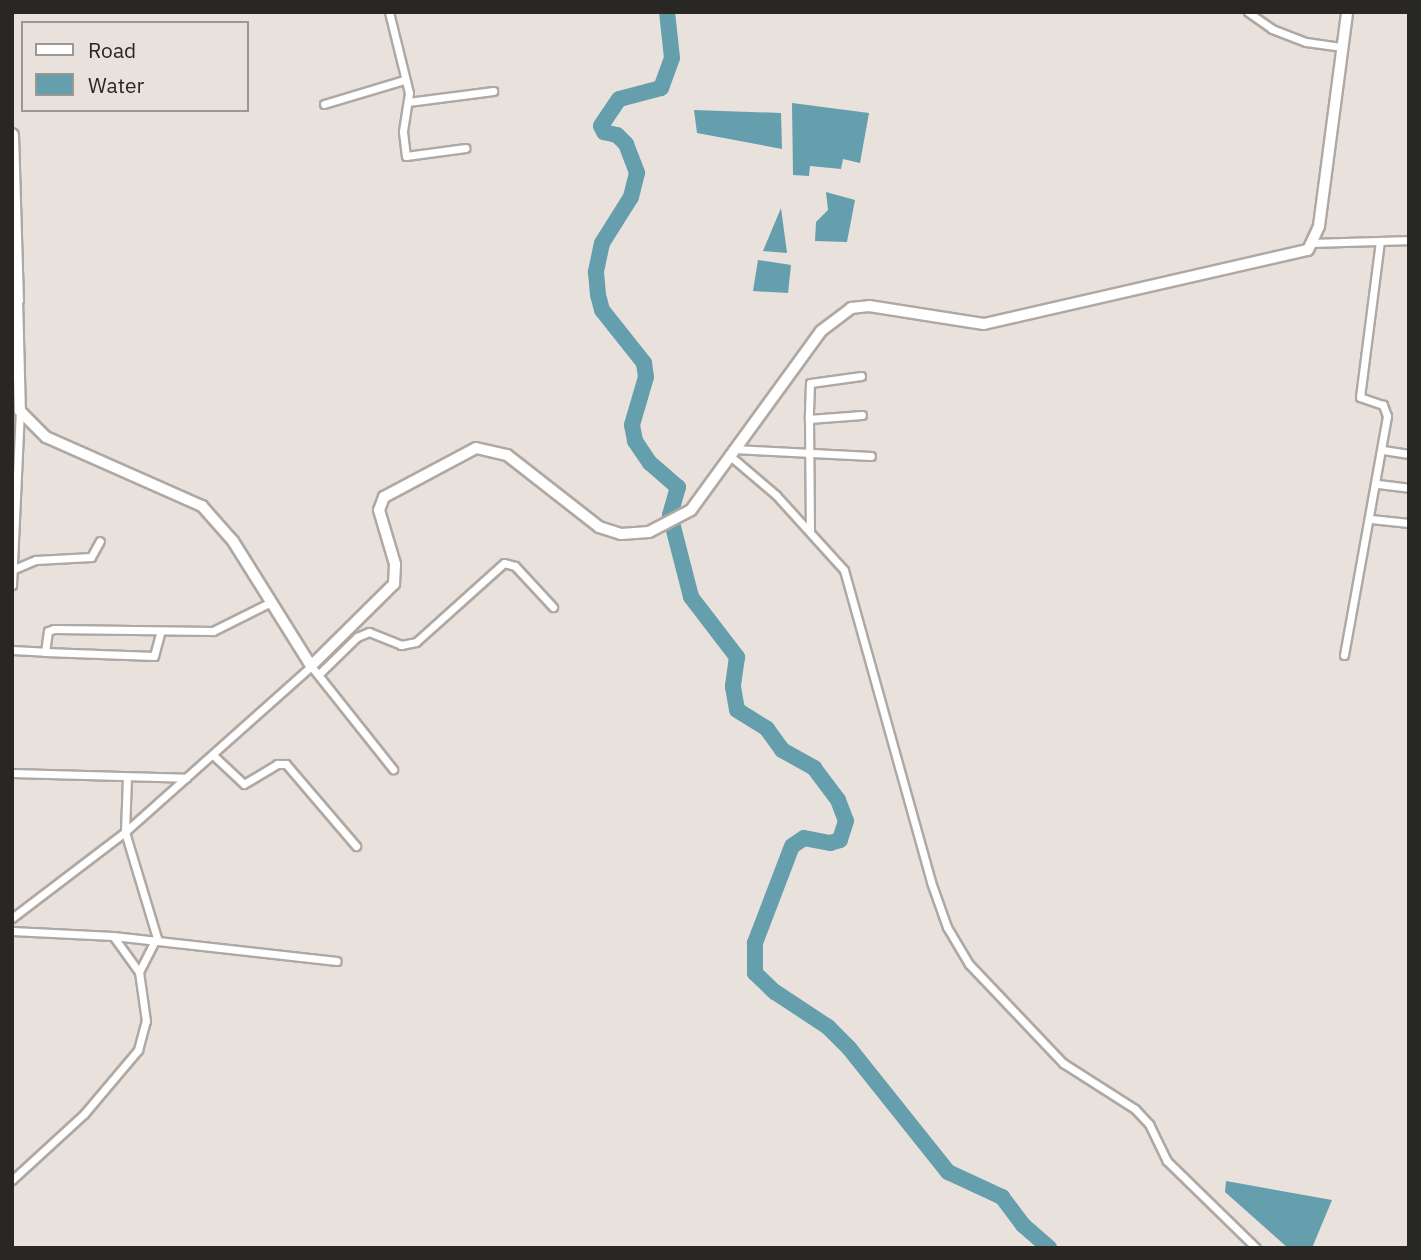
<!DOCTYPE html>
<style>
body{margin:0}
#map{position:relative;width:1421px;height:1260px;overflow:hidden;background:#e9e1db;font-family:"IBM Plex Sans",sans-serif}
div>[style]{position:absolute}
.water>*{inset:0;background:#659eac}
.river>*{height:16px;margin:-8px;padding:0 8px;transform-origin:8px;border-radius:8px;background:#659eac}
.roads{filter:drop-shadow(2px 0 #b0a8a2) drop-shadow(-2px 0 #b0a8a2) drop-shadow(0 2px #b0a8a2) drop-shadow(0 -2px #b0a8a2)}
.street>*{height:7px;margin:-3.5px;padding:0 3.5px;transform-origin:3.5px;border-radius:3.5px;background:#fff}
.secondary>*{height:10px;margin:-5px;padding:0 5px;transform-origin:5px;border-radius:5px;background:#fff}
.primary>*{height:12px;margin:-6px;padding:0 6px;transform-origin:6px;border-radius:6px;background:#fff}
span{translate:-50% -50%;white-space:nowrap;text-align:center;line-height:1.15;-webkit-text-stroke:7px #e9e1db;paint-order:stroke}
.frame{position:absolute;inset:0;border:14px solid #292724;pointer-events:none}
.legend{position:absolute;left:21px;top:21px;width:228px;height:91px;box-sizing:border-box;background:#e9e1db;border:2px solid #9c9792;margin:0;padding:9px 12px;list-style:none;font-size:21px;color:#292724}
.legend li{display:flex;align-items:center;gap:14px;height:35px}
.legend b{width:35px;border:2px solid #9c9792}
</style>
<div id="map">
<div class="water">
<i style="clip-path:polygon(792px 103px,869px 113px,860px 163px,843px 159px,841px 169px,810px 166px,809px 176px,793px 175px)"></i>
<i style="clip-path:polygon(694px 110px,781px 113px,782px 149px,697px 133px)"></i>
<i style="clip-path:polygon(826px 192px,855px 200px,847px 242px,815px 241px,816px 222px,828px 210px)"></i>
<i style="clip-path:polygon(781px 208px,787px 253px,763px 251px)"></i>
<i style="clip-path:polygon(758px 260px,791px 265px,788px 293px,753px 291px)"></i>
<i style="clip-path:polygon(1226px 1181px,1332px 1200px,1312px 1248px,1288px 1248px,1225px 1192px)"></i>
</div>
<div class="river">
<i style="left:667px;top:12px;width:46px;rotate:83.8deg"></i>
<i style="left:672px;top:58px;width:32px;rotate:110deg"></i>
<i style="left:661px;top:88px;width:43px;rotate:165.3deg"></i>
<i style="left:619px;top:99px;width:32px;rotate:124deg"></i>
<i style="left:601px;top:126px;width:7px;rotate:63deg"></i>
<i style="left:604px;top:132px;width:13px;rotate:13deg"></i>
<i style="left:617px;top:135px;width:13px;rotate:45deg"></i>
<i style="left:626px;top:144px;width:31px;rotate:69deg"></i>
<i style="left:637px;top:173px;width:25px;rotate:104deg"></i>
<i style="left:631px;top:197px;width:54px;rotate:122.2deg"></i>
<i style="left:602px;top:243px;width:30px;rotate:102deg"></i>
<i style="left:596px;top:272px;width:23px;rotate:85deg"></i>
<i style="left:598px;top:295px;width:16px;rotate:75deg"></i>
<i style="left:602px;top:310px;width:68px;rotate:51.6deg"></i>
<i style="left:644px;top:363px;width:14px;rotate:82deg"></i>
<i style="left:646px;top:377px;width:50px;rotate:106.3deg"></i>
<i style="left:632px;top:425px;width:16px;rotate:79deg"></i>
<i style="left:635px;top:441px;width:27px;rotate:56deg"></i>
<i style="left:650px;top:463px;width:37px;rotate:41deg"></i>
<i style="left:678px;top:487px;width:29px;rotate:106deg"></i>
<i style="left:670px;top:515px;width:85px;rotate:75.6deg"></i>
<i style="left:691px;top:597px;width:76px;rotate:52.5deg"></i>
<i style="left:737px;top:657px;width:30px;rotate:98deg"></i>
<i style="left:733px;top:687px;width:23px;rotate:80deg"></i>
<i style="left:737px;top:710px;width:36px;rotate:32deg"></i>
<i style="left:767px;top:729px;width:26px;rotate:54deg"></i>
<i style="left:782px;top:750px;width:37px;rotate:29deg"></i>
<i style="left:814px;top:768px;width:40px;rotate:53deg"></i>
<i style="left:838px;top:800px;width:22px;rotate:69deg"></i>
<i style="left:846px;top:821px;width:20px;rotate:108deg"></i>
<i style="left:840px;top:840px;width:10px;rotate:163deg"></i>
<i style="left:830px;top:843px;width:26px;rotate:-169deg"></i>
<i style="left:804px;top:838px;width:14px;rotate:146deg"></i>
<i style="left:792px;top:846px;width:104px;rotate:110.9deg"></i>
<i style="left:755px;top:943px;width:30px;rotate:90deg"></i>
<i style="left:755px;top:973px;width:28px;rotate:44deg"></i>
<i style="left:775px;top:992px;width:64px;rotate:33.4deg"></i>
<i style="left:828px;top:1027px;width:30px;rotate:45deg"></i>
<i style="left:849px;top:1048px;width:159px;rotate:51.4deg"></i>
<i style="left:948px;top:1172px;width:60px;rotate:24.8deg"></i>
<i style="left:1002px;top:1197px;width:35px;rotate:53deg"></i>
<i style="left:1023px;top:1225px;width:35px;rotate:41deg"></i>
</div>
<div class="roads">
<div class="street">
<i style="left:389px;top:12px;width:83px;rotate:76.1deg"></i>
<i style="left:409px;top:93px;width:39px;rotate:99deg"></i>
<i style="left:403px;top:132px;width:24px;rotate:83deg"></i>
<i style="left:406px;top:156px;width:60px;rotate:-7.7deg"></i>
<i style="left:1248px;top:12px;width:29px;rotate:35deg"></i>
<i style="left:1272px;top:29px;width:36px;rotate:21deg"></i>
<i style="left:1306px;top:42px;width:35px;rotate:8deg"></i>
<i style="left:408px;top:102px;width:86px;rotate:-7.4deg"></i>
<i style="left:324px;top:104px;width:84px;rotate:-16.7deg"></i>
<i style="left:1314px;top:243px;width:95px;rotate:-1.8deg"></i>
<i style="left:861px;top:376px;width:51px;rotate:172.2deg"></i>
<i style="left:810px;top:383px;width:36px;rotate:92deg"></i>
<i style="left:809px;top:419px;width:53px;rotate:-4.3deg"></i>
<i style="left:809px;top:419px;width:111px;rotate:89.5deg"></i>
<i style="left:733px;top:449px;width:138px;rotate:2.9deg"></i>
<i style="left:1383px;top:450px;width:26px;rotate:9deg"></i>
<i style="left:729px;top:455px;width:62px;rotate:40.4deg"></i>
<i style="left:776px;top:495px;width:101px;rotate:47.8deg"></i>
<i style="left:844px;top:570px;width:324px;rotate:74.4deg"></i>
<i style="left:931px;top:882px;width:48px;rotate:70.4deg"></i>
<i style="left:947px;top:927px;width:43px;rotate:59.3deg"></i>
<i style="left:969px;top:964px;width:137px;rotate:46.5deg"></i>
<i style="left:1063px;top:1063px;width:85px;rotate:32.6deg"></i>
<i style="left:1135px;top:1109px;width:21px;rotate:47deg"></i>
<i style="left:1149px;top:1124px;width:41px;rotate:64.1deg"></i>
<i style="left:1167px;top:1161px;width:124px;rotate:44.3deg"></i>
<i style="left:1378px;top:484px;width:31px;rotate:7deg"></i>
<i style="left:1371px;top:519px;width:38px;rotate:6deg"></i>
<i style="left:12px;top:570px;width:26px;rotate:-23deg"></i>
<i style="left:36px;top:560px;width:55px;rotate:-3.1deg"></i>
<i style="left:91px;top:557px;width:18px;rotate:-61deg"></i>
<i style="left:12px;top:585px;width:174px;rotate:-87.4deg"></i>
<i style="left:12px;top:650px;width:33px;rotate:3deg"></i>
<i style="left:45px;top:652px;width:21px;rotate:-82deg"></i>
<i style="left:48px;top:631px;width:6px;rotate:-18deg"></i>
<i style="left:54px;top:629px;width:159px;rotate:0.7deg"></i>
<i style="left:213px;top:631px;width:63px;rotate:-26.6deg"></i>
<i style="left:45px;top:652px;width:109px;rotate:2.1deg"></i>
<i style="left:154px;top:656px;width:24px;rotate:-75deg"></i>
<i style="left:1344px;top:655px;width:243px;rotate:-79.8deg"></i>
<i style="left:1387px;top:416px;width:12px;rotate:-110deg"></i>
<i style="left:1383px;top:405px;width:24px;rotate:-161deg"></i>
<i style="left:1360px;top:397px;width:157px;rotate:-82.7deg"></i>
<i style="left:319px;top:674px;width:53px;rotate:-44.2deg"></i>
<i style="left:357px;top:637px;width:13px;rotate:-23deg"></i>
<i style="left:369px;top:632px;width:35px;rotate:22deg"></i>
<i style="left:401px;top:645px;width:15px;rotate:-11deg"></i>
<i style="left:416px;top:642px;width:118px;rotate:-41.9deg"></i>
<i style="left:504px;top:563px;width:11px;rotate:15deg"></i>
<i style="left:515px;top:566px;width:56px;rotate:47.2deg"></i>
<i style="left:213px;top:755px;width:42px;rotate:43.1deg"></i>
<i style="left:244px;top:784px;width:39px;rotate:-31deg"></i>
<i style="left:277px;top:764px;width:9px"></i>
<i style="left:286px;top:764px;width:108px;rotate:49.5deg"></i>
<i style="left:12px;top:773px;width:174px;rotate:1.6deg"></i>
<i style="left:127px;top:777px;width:55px;rotate:92.1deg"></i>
<i style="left:125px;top:832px;width:114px;rotate:73.2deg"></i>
<i style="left:12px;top:918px;width:142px;rotate:-37.3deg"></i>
<i style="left:125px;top:832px;width:249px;rotate:-41.7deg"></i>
<i style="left:311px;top:666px;width:132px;rotate:51.5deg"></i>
<i style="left:12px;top:931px;width:101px;rotate:2.8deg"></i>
<i style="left:113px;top:936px;width:225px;rotate:6.4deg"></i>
<i style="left:139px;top:972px;width:34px;rotate:-63deg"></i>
<i style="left:12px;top:1180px;width:98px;rotate:-42.5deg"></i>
<i style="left:84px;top:1114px;width:84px;rotate:-49.8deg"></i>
<i style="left:138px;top:1050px;width:30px;rotate:-75deg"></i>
<i style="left:146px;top:1021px;width:49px;rotate:-98.1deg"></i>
<i style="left:139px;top:972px;width:44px;rotate:-125.8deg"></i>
</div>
<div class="secondary">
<i style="left:17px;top:300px;width:111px;rotate:88.5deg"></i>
<i style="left:20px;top:411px;width:37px;rotate:45deg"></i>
<i style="left:46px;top:437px;width:171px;rotate:23.9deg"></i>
<i style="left:202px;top:506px;width:47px;rotate:48.5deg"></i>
<i style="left:233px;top:541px;width:147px;rotate:58deg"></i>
<i style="left:311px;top:666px;width:117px;rotate:-44.7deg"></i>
<i style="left:394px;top:584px;width:20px;rotate:-87deg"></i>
<i style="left:395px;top:564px;width:56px;rotate:-106.5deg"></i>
<i style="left:379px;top:510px;width:14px;rotate:-69deg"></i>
<i style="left:384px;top:497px;width:104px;rotate:-28deg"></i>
<i style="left:476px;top:448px;width:32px;rotate:13deg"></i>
<i style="left:507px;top:455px;width:117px;rotate:38deg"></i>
<i style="left:599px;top:527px;width:23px;rotate:18deg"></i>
<i style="left:621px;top:534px;width:28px;rotate:-4deg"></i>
<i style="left:649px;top:532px;width:47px;rotate:-27.6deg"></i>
<i style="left:691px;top:510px;width:221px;rotate:-54deg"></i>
<i style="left:821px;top:331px;width:38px;rotate:-37deg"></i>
<i style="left:851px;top:308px;width:18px;rotate:-6deg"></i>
<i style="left:869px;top:306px;width:116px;rotate:8.9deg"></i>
<i style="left:984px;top:324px;width:332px;rotate:-12.9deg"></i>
<i style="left:1308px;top:250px;width:26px;rotate:-65deg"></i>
<i style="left:1319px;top:226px;width:216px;rotate:-82.5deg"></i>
</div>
<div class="primary">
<i style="left:12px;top:135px;width:165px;rotate:88.3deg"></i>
<i style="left:17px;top:300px;width:5px;rotate:-169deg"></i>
</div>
</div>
<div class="frame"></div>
<ul class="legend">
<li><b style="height:9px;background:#fff"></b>Road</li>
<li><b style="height:19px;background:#659eac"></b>Water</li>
</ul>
</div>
